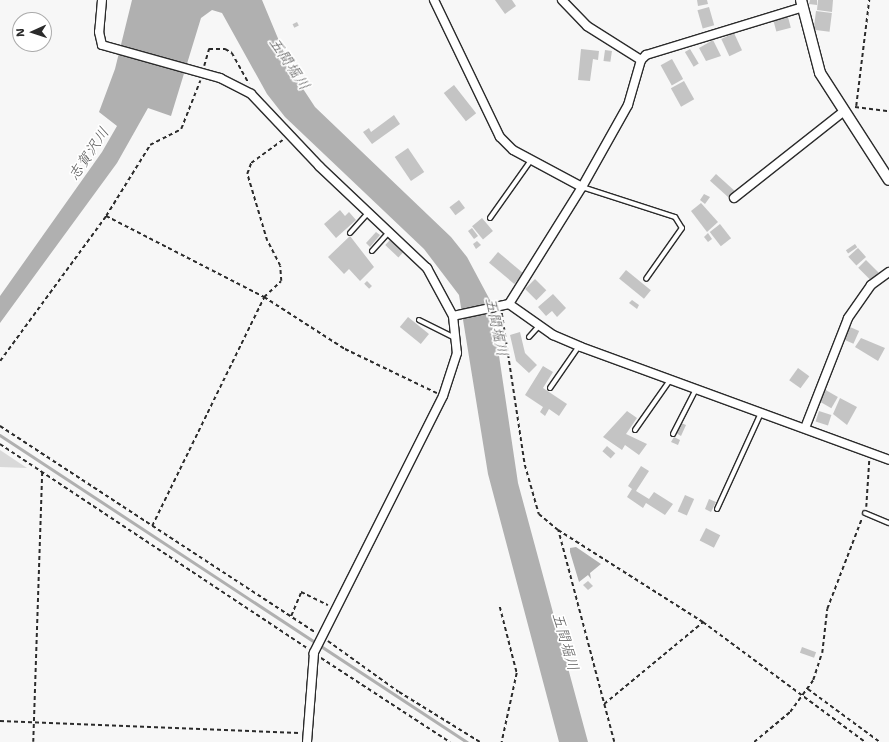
<!DOCTYPE html>
<meta charset="utf-8">
<style>
body{margin:0}
#map{position:relative;width:889px;height:742px;overflow:hidden;background:#f7f7f7;font-family:"Shantell Sans","Klee One",sans-serif}
div>[style]{position:absolute}
.green>*{inset:0;background:#d9d9d9}
.water>*{inset:0;background:#b0b0b0}
.stream>*{height:2.5px;margin:-1.25px;padding:0 1.25px;transform-origin:1.25px;border-radius:1.25px;background:#b0b0b0}
.building>*{inset:0;background:#c4c4c4;transform-origin:0 0}
.path>*{height:1.5px;margin-top:-0.75px;transform-origin:0;background:repeating-linear-gradient(90deg,#2b2b2b 0 4px,transparent 0 7px)}
.roads{filter:drop-shadow(1px 0 #2b2b2b) drop-shadow(-1px 0 #2b2b2b) drop-shadow(0 1px #2b2b2b) drop-shadow(0 -1px #2b2b2b)}
.service>*{height:4px;margin:-2px;padding:0 2px;transform-origin:2px;border-radius:2px;background:#fff}
.minor>*{height:8px;margin:-4px;padding:0 4px;transform-origin:4px;border-radius:4px;background:#fff}
.tertiary>*{height:10px;margin:-5px;padding:0 5px;transform-origin:5px;border-radius:5px;background:#fff}
span{translate:-50% -50%;white-space:nowrap;text-align:center;line-height:1.15;-webkit-text-stroke:3.5px #fff;paint-order:stroke}
.water-label{font-size:15px;color:#5a5a5a;font-style:italic}
.north{position:absolute;left:12px;top:12px;width:40px;height:40px;box-sizing:border-box;background:#fff;border:1px solid #aaa;border-radius:50%;rotate:267deg;font-size:11px;font-weight:700;line-height:16px;text-align:center;color:#2b2b2b}
.north::after{content:'';display:block;margin:auto;width:14px;height:18px;background:#2b2b2b;clip-path:polygon(50% 0,100% 100%,50% 72%,0 100%)}
</style>
<div id="map">
<div class="green">
<i style="clip-path:polygon(0 450px,27px 468px,0 467px)"></i>
</div>
<div class="water">
<i style="clip-path:polygon(132px 0,262px 0,292px 72px,315px 107px,451px 237px,467px 257px,491px 302px,518px 483px,588px 742px,559px 742px,488px 474px,459px 295px,424px 249px,285px 117px,267px 94px,222px 13px,212px 10px,201px 18px,171px 116px,148px 108px,117px 163px,0 323px,0 296px,102px 152px,117px 126px,99px 112px,115px 69px)"></i>
<i style="clip-path:polygon(576px 547px,601px 564px,590px 573px,591px 579px,588px 575px,579px 582px,570px 552px,570px 548px)"></i>
</div>
<div class="stream">
<i style="left:0;top:435px;width:559px;rotate:33.32deg"></i>
</div>
<div class="building">
<i style="clip-path:polygon(495px 0,512px 0,516px 6px,505px 14px)"></i>
<i style="clip-path:polygon(697px 0,707px 0,708px 4px,698px 6px)"></i>
<i style="clip-path:polygon(810px 0,817px 0,817px 5px,809px 4px)"></i>
<i style="clip-path:polygon(818px 0,833px 0,832px 12px,817px 10px)"></i>
<i style="left:709px;top:7px;width:19px;height:12px;rotate:74deg"></i>
<i style="left:816px;top:11px;width:16px;height:19px;rotate:7deg"></i>
<i style="left:788px;top:17px;width:11px;height:15px;rotate:75deg"></i>
<i style="left:297px;top:22px;width:4px;height:5px;rotate:63deg"></i>
<i style="left:734px;top:33px;width:19px;height:14px;rotate:65deg"></i>
<i style="clip-path:polygon(713px 40px,721px 56px,706px 61px,699px 48px)"></i>
<i style="clip-path:polygon(581px 49px,599px 51px,598px 60px,593px 59px,590px 81px,578px 80px)"></i>
<i style="left:690px;top:49px;width:17px;height:6px;rotate:59deg"></i>
<i style="left:605px;top:50px;width:7px;height:11px;rotate:8deg"></i>
<i style="left:672px;top:59px;width:23px;height:13px;rotate:61deg"></i>
<i style="left:684px;top:81px;width:21px;height:15px;rotate:61deg"></i>
<i style="left:454px;top:85px;width:36px;height:13px;rotate:52deg"></i>
<i style="clip-path:polygon(394px 115px,400px 124px,372px 144px,363px 132px,369px 128px,371px 132px)"></i>
<i style="left:408px;top:148px;width:29px;height:16px;rotate:56deg"></i>
<i style="left:716px;top:174px;width:25px;height:9px;rotate:42deg"></i>
<i style="clip-path:polygon(704px 194px,710px 197px,705px 204px,700px 200px)"></i>
<i style="left:459px;top:200px;width:10px;height:12px;rotate:53deg"></i>
<i style="clip-path:polygon(701px 203px,718px 222px,707px 232px,691px 211px)"></i>
<i style="clip-path:polygon(340px 210px,345px 216px,349px 212px,356px 220px,336px 238px,324px 224px)"></i>
<i style="left:482px;top:218px;width:17px;height:13px;rotate:50deg"></i>
<i style="left:720px;top:224px;width:18px;height:13px;rotate:52deg"></i>
<i style="left:472px;top:228px;width:10px;height:5px;rotate:53deg"></i>
<i style="clip-path:polygon(376px 232px,380px 235px,370px 247px,366px 243px)"></i>
<i style="clip-path:polygon(708px 233px,712px 239px,708px 242px,704px 237px)"></i>
<i style="clip-path:polygon(350px 236px,374px 267px,360px 281px,349px 269px,344px 274px,328px 257px)"></i>
<i style="left:390px;top:240px;width:18px;height:7px;rotate:43deg"></i>
<i style="clip-path:polygon(477px 241px,481px 245px,476px 249px,473px 244px)"></i>
<i style="left:855px;top:244px;width:4px;height:11px;rotate:56deg"></i>
<i style="left:858px;top:248px;width:12px;height:13px;rotate:48deg"></i>
<i style="left:498px;top:252px;width:33px;height:14px;rotate:40deg"></i>
<i style="left:866px;top:260px;width:18px;height:11px;rotate:45deg"></i>
<i style="left:626px;top:270px;width:32px;height:11px;rotate:39deg"></i>
<i style="left:535px;top:279px;width:16px;height:14px;rotate:45deg"></i>
<i style="left:367px;top:281px;width:7px;height:4px;rotate:45deg"></i>
<i style="clip-path:polygon(553px 294px,566px 308px,557px 317px,552px 311px,546px 316px,538px 307px)"></i>
<i style="clip-path:polygon(632px 300px,639px 305px,637px 309px,629px 303px)"></i>
<i style="left:408px;top:317px;width:27px;height:13px;rotate:39deg"></i>
<i style="left:850px;top:327px;width:10px;height:14px;rotate:24deg"></i>
<i style="clip-path:polygon(520px 332px,525px 353px,537px 365px,529px 373px,516px 361px,510px 335px)"></i>
<i style="clip-path:polygon(861px 338px,885px 348px,878px 361px,855px 347px)"></i>
<i style="clip-path:polygon(543px 366px,553px 372px,543px 388px,567px 404px,559px 416px,549px 409px,545px 416px,540px 412px,543px 407px,525px 395px)"></i>
<i style="left:798px;top:368px;width:14px;height:15px;rotate:36deg"></i>
<i style="left:824px;top:389px;width:16px;height:13px;rotate:30deg"></i>
<i style="clip-path:polygon(840px 398px,857px 407px,847px 425px,833px 414px)"></i>
<i style="clip-path:polygon(627px 411px,637px 418px,626px 434px,647px 444px,639px 455px,625px 445px,622px 450px,603px 437px)"></i>
<i style="left:819px;top:411px;width:13px;height:11px;rotate:18deg"></i>
<i style="clip-path:polygon(681px 423px,686px 425px,681px 436px,676px 433px)"></i>
<i style="clip-path:polygon(674px 437px,680px 440px,678px 445px,671px 442px)"></i>
<i style="left:607px;top:446px;width:11px;height:7px;rotate:41deg"></i>
<i style="clip-path:polygon(641px 466px,649px 471px,636px 491px,649px 499px,654px 492px,673px 504px,665px 515px,646px 503px,643px 508px,627px 497px,632px 489px,628px 486px)"></i>
<i style="left:685px;top:495px;width:10px;height:18px;rotate:24deg"></i>
<i style="clip-path:polygon(709px 499px,716px 502px,711px 512px,705px 509px)"></i>
<i style="left:706px;top:528px;width:16px;height:14px;rotate:27deg"></i>
<i style="clip-path:polygon(588px 581px,593px 586px,588px 590px,583px 585px)"></i>
<i style="left:802px;top:647px;width:15px;height:6px;rotate:20deg"></i>
</div>
<div class="path">
<i style="left:204px;top:66px;width:18px;rotate:-74deg"></i>
<i style="left:209px;top:49px;width:16px"></i>
<i style="left:225px;top:49px;width:8px;rotate:30deg"></i>
<i style="left:232px;top:53px;width:35px;rotate:61deg"></i>
<i style="left:856px;top:106px;width:107px;rotate:-83deg"></i>
<i style="left:855px;top:107px;width:34px;rotate:7deg"></i>
<i style="left:106px;top:216px;width:178px;rotate:27.1deg"></i>
<i style="left:264px;top:297px;width:96px;rotate:32.7deg"></i>
<i style="left:345px;top:349px;width:102px;rotate:25.6deg"></i>
<i style="left:502px;top:313px;width:154px;rotate:81.4deg"></i>
<i style="left:525px;top:465px;width:51px;rotate:74.1deg"></i>
<i style="left:539px;top:514px;width:25px;rotate:40deg"></i>
<i style="left:0;top:361px;width:180px;rotate:-53.8deg"></i>
<i style="left:106px;top:216px;width:84px;rotate:-58.2deg"></i>
<i style="left:150px;top:145px;width:35px;rotate:-27deg"></i>
<i style="left:181px;top:129px;width:52px;rotate:-68.4deg"></i>
<i style="left:0;top:426px;width:376px;rotate:33.2deg"></i>
<i style="left:0;top:444px;width:370px;rotate:33.6deg"></i>
<i style="left:866px;top:507px;width:46px;rotate:-86.3deg"></i>
<i style="left:152px;top:526px;width:255px;rotate:-63.9deg"></i>
<i style="left:264px;top:297px;width:23px;rotate:-43deg"></i>
<i style="left:281px;top:281px;width:15px;rotate:-94deg"></i>
<i style="left:280px;top:266px;width:28px;rotate:-117deg"></i>
<i style="left:267px;top:241px;width:70px;rotate:-106.6deg"></i>
<i style="left:247px;top:174px;width:12px;rotate:-70deg"></i>
<i style="left:251px;top:163px;width:39px;rotate:-36deg"></i>
<i style="left:500px;top:607px;width:68px;rotate:75.6deg"></i>
<i style="left:517px;top:673px;width:71px;rotate:102.3deg"></i>
<i style="left:291px;top:616px;width:26px;rotate:-67deg"></i>
<i style="left:301px;top:592px;width:30px;rotate:26deg"></i>
<i style="left:328px;top:641px;width:87px;rotate:35.7deg"></i>
<i style="left:399px;top:692px;width:95px;rotate:31.7deg"></i>
<i style="left:321px;top:658px;width:154px;rotate:33.1deg"></i>
<i style="left:808px;top:689px;width:89px;rotate:36.4deg"></i>
<i style="left:604px;top:704px;width:129px;rotate:-39.6deg"></i>
<i style="left:0;top:721px;width:299px;rotate:2.3deg"></i>
<i style="left:33px;top:742px;width:270px;rotate:-88.1deg"></i>
<i style="left:614px;top:742px;width:219px;rotate:-104.8deg"></i>
<i style="left:558px;top:530px;width:172px;rotate:32.4deg"></i>
<i style="left:703px;top:622px;width:202px;rotate:36.5deg"></i>
<i style="left:754px;top:742px;width:47px;rotate:-39.8deg"></i>
<i style="left:790px;top:712px;width:39px;rotate:-54deg"></i>
<i style="left:813px;top:680px;width:28px;rotate:-72deg"></i>
<i style="left:822px;top:653px;width:44px;rotate:-83.5deg"></i>
<i style="left:827px;top:609px;width:97px;rotate:-69deg"></i>
</div>
<div class="roads">
<div class="service">
<i style="left:582px;top:187px;width:98px;rotate:17.9deg"></i>
<i style="left:675px;top:217px;width:13px;rotate:58deg"></i>
<i style="left:682px;top:228px;width:62px;rotate:125.2deg"></i>
<i style="left:490px;top:218px;width:71px;rotate:-54.7deg"></i>
<i style="left:350px;top:233px;width:27px;rotate:-48deg"></i>
<i style="left:372px;top:251px;width:25px;rotate:-48deg"></i>
<i style="left:419px;top:320px;width:40px;rotate:26.6deg"></i>
<i style="left:529px;top:337px;width:15px;rotate:-48deg"></i>
<i style="left:550px;top:388px;width:51px;rotate:-55.4deg"></i>
<i style="left:635px;top:430px;width:61px;rotate:-55deg"></i>
<i style="left:673px;top:434px;width:51px;rotate:-62.9deg"></i>
<i style="left:717px;top:509px;width:106px;rotate:-65.4deg"></i>
<i style="left:865px;top:513px;width:26px;rotate:23deg"></i>
</div>
<div class="minor">
<i style="left:102px;top:0;width:32px;rotate:95deg"></i>
<i style="left:99px;top:32px;width:13px;rotate:77deg"></i>
<i style="left:102px;top:45px;width:123px;rotate:15.6deg"></i>
<i style="left:220px;top:78px;width:35px;rotate:27deg"></i>
<i style="left:251px;top:94px;width:99px;rotate:46.6deg"></i>
<i style="left:319px;top:166px;width:149px;rotate:43.4deg"></i>
<i style="left:427px;top:268px;width:55px;rotate:61.6deg"></i>
<i style="left:453px;top:316px;width:37px;rotate:84deg"></i>
<i style="left:457px;top:353px;width:45px;rotate:108deg"></i>
<i style="left:443px;top:396px;width:288px;rotate:116.7deg"></i>
<i style="left:314px;top:653px;width:89px;rotate:94.5deg"></i>
<i style="left:434px;top:0;width:152px;rotate:64.3deg"></i>
<i style="left:500px;top:137px;width:18px;rotate:45deg"></i>
<i style="left:513px;top:150px;width:78px;rotate:28.2deg"></i>
<i style="left:582px;top:187px;width:138px;rotate:122deg"></i>
<i style="left:509px;top:304px;width:57px;rotate:167.9deg"></i>
<i style="left:562px;top:0;width:36px;rotate:46deg"></i>
<i style="left:587px;top:26px;width:64px;rotate:32.2deg"></i>
<i style="left:582px;top:187px;width:94px;rotate:-60.7deg"></i>
<i style="left:628px;top:105px;width:47px;rotate:-73.9deg"></i>
<i style="left:641px;top:60px;width:7px;rotate:-45deg"></i>
<i style="left:646px;top:55px;width:164px;rotate:-17deg"></i>
<i style="left:734px;top:198px;width:139px;rotate:-38.3deg"></i>
<i style="left:509px;top:304px;width:54px;rotate:35.2deg"></i>
<i style="left:553px;top:335px;width:30px;rotate:23deg"></i>
<i style="left:581px;top:347px;width:328px;rotate:20.1deg"></i>
<i style="left:805px;top:428px;width:118px;rotate:-68.6deg"></i>
<i style="left:848px;top:318px;width:40px;rotate:-55.1deg"></i>
<i style="left:871px;top:285px;width:22px;rotate:-36deg"></i>
</div>
<div class="tertiary">
<i style="left:801px;top:0;width:75px;rotate:75.4deg"></i>
<i style="left:820px;top:73px;width:127px;rotate:57.2deg"></i>
</div>
</div>
<div class="water-label">
<span style="left:289px;top:64px;rotate:56deg">五間堀川</span>
<span style="left:89px;top:154px;rotate:-56deg">志賀沢川</span>
<span style="left:496px;top:327px;rotate:78deg">五間堀川</span>
<span style="left:565px;top:642px;rotate:74deg">五間堀川</span>
</div>
<div class="north">N</div>
</div>
